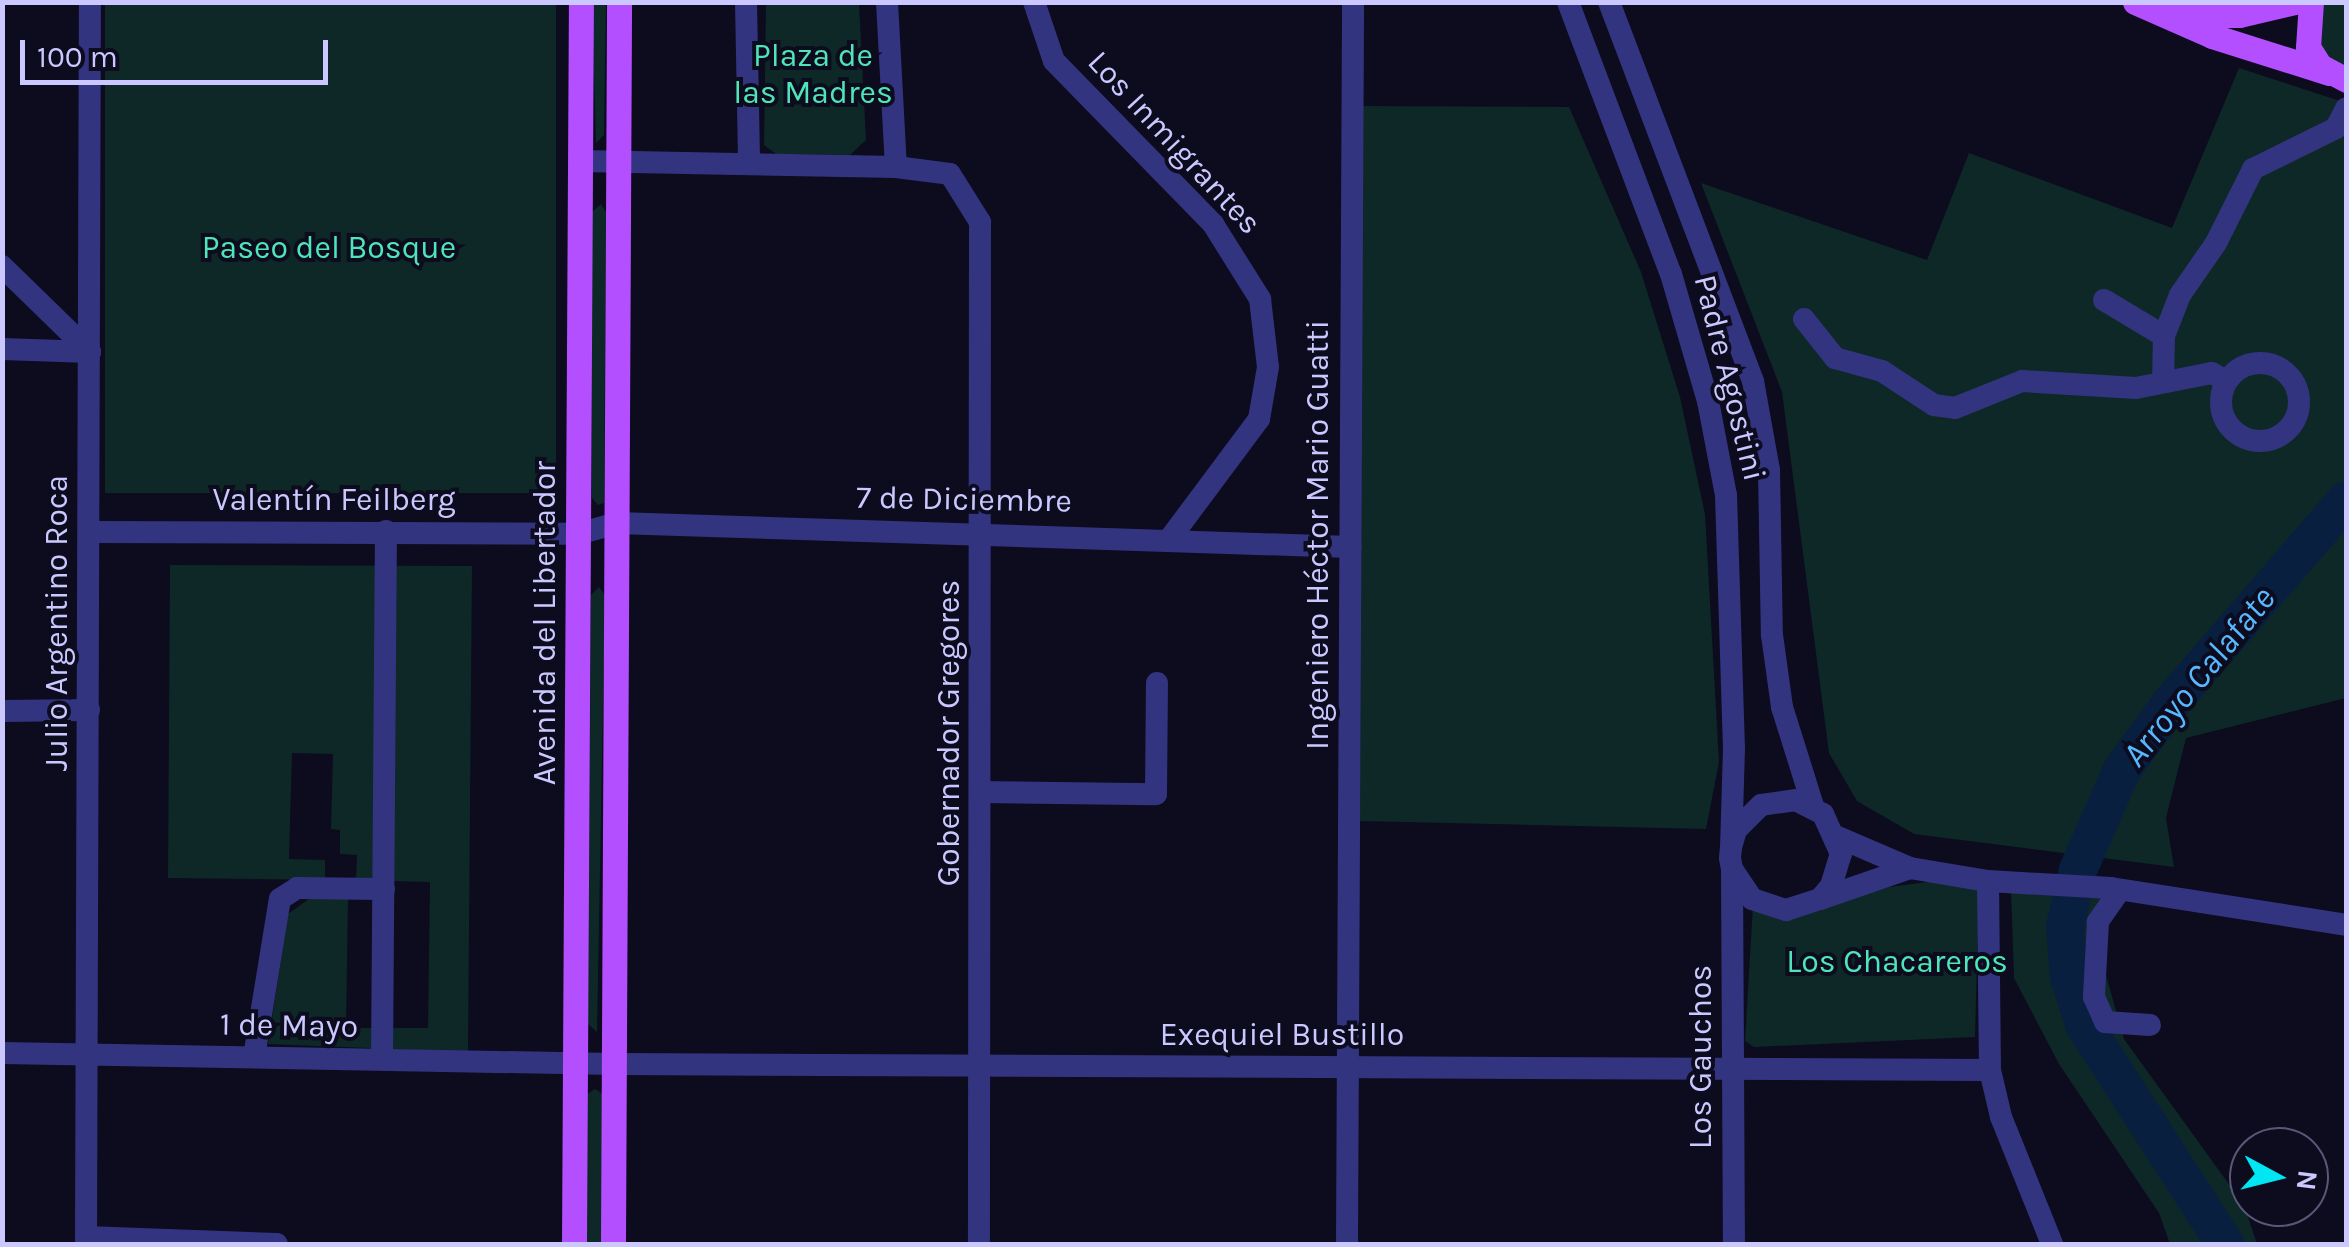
<!DOCTYPE html>
<meta charset="utf-8">
<style>
body{margin:0}
#map{position:relative;width:2349px;height:1247px;overflow:hidden;background:#0d0b1e;font-family:Karla,sans-serif}
div>[style]{position:absolute}
.green>*{inset:0;background:#0d2826;transform-origin:0 0}
.river>*{height:38px;margin:-19px;padding:0 19px;transform-origin:19px;border-radius:19px;background:#081f40}
.minor>*{height:22px;margin:-11px;padding:0 11px;transform-origin:11px;border-radius:11px;background:#333480}
.minor>.ring{margin:-11px;padding:0;box-sizing:content-box;background:none;border:22px solid #333480;border-radius:50%}
.major>*{height:25px;margin:-12.5px;padding:0 12.5px;transform-origin:12.5px;border-radius:12.5px;background:#b44fff}
span{translate:-50% -50%;white-space:nowrap;text-align:center;line-height:1.15;-webkit-text-stroke:8px #0d0b1e;paint-order:stroke}
.park-label{font-size:32px;color:#4ee5b8}
.street-label{font-size:32px;color:#cbc8ff}
.water-label{font-size:35px;color:#56b9ff;font-style:italic}
.frame{position:absolute;inset:0;border:5px solid #cbc8ff;pointer-events:none}
.north{position:absolute;left:2229px;top:1127px;width:100px;height:100px;box-sizing:border-box;background:#0d0b1e;border:2px solid #595778;border-radius:50%;rotate:97deg;font-size:28px;font-weight:700;line-height:40px;text-align:center;color:#cbc8ff}
.north::after{content:'';display:block;margin:auto;width:35px;height:45px;background:#00e7f3;clip-path:polygon(50% 0,100% 100%,50% 72%,0 100%)}
.scale{position:absolute;left:20px;top:40px;width:308px;height:45px;box-sizing:border-box;border:5px solid #cbc8ff;border-top:0;padding-left:12px;font-size:30px;line-height:35px;white-space:nowrap;color:#cbc8ff;-webkit-text-stroke:8px #0d0b1e;paint-order:stroke}
</style>
<div id="map">
<div class="green">
<i style="left:105px;top:3px;width:451px;height:490px"></i>
<i style="clip-path:polygon(592px 3px,606px 3px,604px 135px,596px 143px)"></i>
<i style="clip-path:polygon(766px 3px,859px 3px,866px 140px,850px 155px,776px 154px,764px 145px)"></i>
<i style="clip-path:polygon(2322px 3px,2346px 3px,2346px 72px,2318px 48px)"></i>
<i style="clip-path:polygon(2239px 68px,2346px 103px,2346px 698px,2186px 738px,2166px 818px,2174px 867px,1914px 834px,1857px 801px,1829px 753px,1782px 392px,1701px 183px,1927px 260px,1969px 153px,2172px 228px)"></i>
<i style="clip-path:polygon(1362px 106px,1569px 107px,1641px 272px,1680px 397px,1705px 514px,1719px 762px,1706px 829px,1360px 821px)"></i>
<i style="clip-path:polygon(601px 204px,606px 212px,604px 503px,598px 505px,592px 498px,592px 212px)"></i>
<i style="clip-path:polygon(170px 565px,472px 566px,468px 1052px,268px 1044px,288px 914px,313px 896px,348px 897px,346px 1028px,428px 1028px,430px 882px,356px 880px,357px 855px,340px 854px,340px 830px,331px 829px,333px 754px,292px 753px,289px 859px,325px 860px,325px 880px,168px 878px)"></i>
<i style="clip-path:polygon(599px 587px,605px 595px,597px 1032px,588px 1024px,591px 595px)"></i>
<i style="clip-path:polygon(1935px 881px,1979px 887px,1975px 1037px,1754px 1047px,1745px 1041px,1753px 905px)"></i>
<i style="clip-path:polygon(2011px 890px,2110px 899px,2102px 961px,2124px 1039px,2244px 1205px,2257px 1244px,2170px 1244px,2159px 1213px,2059px 1064px,2014px 978px)"></i>
<i style="clip-path:polygon(595px 1089px,603px 1094px,602px 1244px,584px 1244px,587px 1094px)"></i>
</div>
<div class="river">
<i style="left:2225px;top:1244px;width:261px;rotate:-122.7deg"></i>
<i style="left:2084px;top:1024px;width:50px;rotate:-107.4deg"></i>
<i style="left:2069px;top:976px;width:49px;rotate:-94.7deg"></i>
<i style="left:2065px;top:927px;width:58px;rotate:-77.2deg"></i>
<i style="left:2078px;top:870px;width:109px;rotate:-66.3deg"></i>
<i style="left:2122px;top:770px;width:82px;rotate:-54deg"></i>
<i style="left:2170px;top:704px;width:269px;rotate:-49.2deg"></i>
</div>
<div class="minor">
<i style="left:746px;top:2px;width:160px;rotate:88.9deg"></i>
<i style="left:887px;top:2px;width:165px;rotate:86.9deg"></i>
<i style="left:896px;top:167px;width:54px;rotate:7.4deg"></i>
<i style="left:950px;top:174px;width:57px;rotate:58deg"></i>
<i style="left:980px;top:222px;width:1022px;rotate:90.06deg"></i>
<i style="left:1034px;top:2px;width:62px;rotate:71.3deg"></i>
<i style="left:1054px;top:61px;width:228px;rotate:45.7deg"></i>
<i style="left:1213px;top:224px;width:89px;rotate:57.9deg"></i>
<i style="left:1260px;top:299px;width:68px;rotate:83.3deg"></i>
<i style="left:1268px;top:367px;width:53px;rotate:99.8deg"></i>
<i style="left:1259px;top:419px;width:147px;rotate:126.7deg"></i>
<i style="left:1568px;top:2px;width:291px;rotate:69.3deg"></i>
<i style="left:1671px;top:274px;width:132px;rotate:73.8deg"></i>
<i style="left:1708px;top:401px;width:96px;rotate:79.2deg"></i>
<i style="left:1726px;top:495px;width:253px;rotate:88.2deg"></i>
<i style="left:1734px;top:748px;width:99px;rotate:91.7deg"></i>
<i style="left:1731px;top:847px;width:11px;rotate:95deg"></i>
<i style="left:1730px;top:858px;width:11px;rotate:80deg"></i>
<i style="left:1732px;top:869px;width:36px;rotate:56deg"></i>
<i style="left:1752px;top:899px;width:36px;rotate:18deg"></i>
<i style="left:1786px;top:910px;width:36px;rotate:-18deg"></i>
<i style="left:1820px;top:899px;width:17px;rotate:-50deg"></i>
<i style="left:1831px;top:886px;width:34px;rotate:-73deg"></i>
<i style="left:1841px;top:854px;width:44px;rotate:-114.2deg"></i>
<i style="left:1823px;top:814px;width:30px;rotate:-153deg"></i>
<i style="left:1796px;top:800px;width:35px;rotate:172deg"></i>
<i style="left:1761px;top:805px;width:35px;rotate:135deg"></i>
<i style="left:1736px;top:830px;width:18px;rotate:106deg"></i>
<i style="left:1609px;top:2px;width:405px;rotate:69.2deg"></i>
<i style="left:1753px;top:381px;width:90px;rotate:79.8deg"></i>
<i style="left:1769px;top:470px;width:165px;rotate:89deg"></i>
<i style="left:1772px;top:635px;width:73px;rotate:82.1deg"></i>
<i style="left:1782px;top:707px;width:104px;rotate:72.6deg"></i>
<i style="left:580px;top:161px;width:316px;rotate:1.1deg"></i>
<i style="left:2px;top:266px;width:123px;rotate:44.3deg"></i>
<i style="left:2104px;top:300px;width:70px;rotate:31deg"></i>
<i style="left:2164px;top:336px;width:44px;rotate:-68.7deg"></i>
<i style="left:2180px;top:295px;width:63px;rotate:-55.3deg"></i>
<i style="left:2216px;top:243px;width:83px;rotate:-63.4deg"></i>
<i style="left:2253px;top:169px;width:93px;rotate:-26.3deg"></i>
<i style="left:2336px;top:128px;width:22px;rotate:-63deg"></i>
<i style="left:1804px;top:319px;width:50px;rotate:51.5deg"></i>
<i style="left:1835px;top:358px;width:49px;rotate:15.5deg"></i>
<i style="left:1882px;top:371px;width:62px;rotate:33.2deg"></i>
<i style="left:1934px;top:405px;width:21px;rotate:8deg"></i>
<i style="left:1955px;top:408px;width:72px;rotate:-21.9deg"></i>
<i style="left:2022px;top:381px;width:114px;rotate:3.5deg"></i>
<i style="left:2136px;top:388px;width:77px;rotate:-11.2deg"></i>
<i style="left:2212px;top:373px;width:16px;rotate:30deg"></i>
<i style="left:2px;top:349px;width:88px;rotate:2deg"></i>
<i class="ring" style="left:2221px;top:363px;width:56px;height:56px"></i>
<i style="left:2163px;top:382px;width:46px;rotate:-88.8deg"></i>
<i style="left:90px;top:532px;width:488px;rotate:0.2deg"></i>
<i style="left:578px;top:534px;width:41px;rotate:-15.8deg"></i>
<i style="left:617px;top:523px;width:734px;rotate:1.87deg"></i>
<i style="left:2px;top:711px;width:87px;rotate:-0.7deg"></i>
<i style="left:981px;top:792px;width:175px;rotate:0.7deg"></i>
<i style="left:1156px;top:794px;width:111px;rotate:-89.5deg"></i>
<i style="left:1838px;top:837px;width:78px;rotate:23.3deg"></i>
<i style="left:1910px;top:868px;width:79px;rotate:9.5deg"></i>
<i style="left:1988px;top:881px;width:123px;rotate:3.3deg"></i>
<i style="left:2111px;top:888px;width:238px;rotate:8.9deg"></i>
<i style="left:1732px;top:873px;width:371px;rotate:89.7deg"></i>
<i style="left:1988px;top:881px;width:189px;rotate:89.4deg"></i>
<i style="left:1990px;top:1070px;width:48px;rotate:76.8deg"></i>
<i style="left:2001px;top:1117px;width:137px;rotate:68.1deg"></i>
<i style="left:2120px;top:890px;width:39px;rotate:125deg"></i>
<i style="left:2098px;top:922px;width:75px;rotate:93.1deg"></i>
<i style="left:2094px;top:997px;width:27px;rotate:66deg"></i>
<i style="left:2105px;top:1022px;width:45px;rotate:3.8deg"></i>
<i style="left:1820px;top:899px;width:95px;rotate:-19deg"></i>
<i style="left:2px;top:1053px;width:612px;rotate:1.03deg"></i>
<i style="left:614px;top:1064px;width:1376px;rotate:0.25deg"></i>
<i style="left:254px;top:1057px;width:160px;rotate:-80.7deg"></i>
<i style="left:280px;top:899px;width:20px;rotate:-33deg"></i>
<i style="left:297px;top:888px;width:87px;rotate:0.7deg"></i>
<i style="left:382px;top:1059px;width:528px;rotate:-89.57deg"></i>
<i style="left:86px;top:1237px;width:191px;rotate:2.1deg"></i>
<i style="left:86px;top:1244px;width:1242px;rotate:-89.82deg"></i>
<i style="left:1347px;top:1244px;width:1242px;rotate:-89.72deg"></i>
</div>
<div class="major">
<i style="left:2135px;top:2px;width:84px;rotate:23.8deg"></i>
<i style="left:2212px;top:36px;width:123px;rotate:17.5deg"></i>
<i style="left:2311px;top:2px;width:45px;rotate:93.8deg"></i>
<i style="left:2308px;top:47px;width:22px;rotate:58deg"></i>
<i style="left:2320px;top:66px;width:30px;rotate:28deg"></i>
<i style="left:2179px;top:15px;width:60px"></i>
<i style="left:2239px;top:15px;width:57px;rotate:-13.1deg"></i>
<i style="left:574px;top:1244px;width:1242px;rotate:-89.68deg"></i>
<i style="left:613px;top:1244px;width:1242px;rotate:-89.72deg"></i>
</div>
<div class="park-label">
<span style="left:813px;top:75px">Plaza de<br>las Madres</span>
<span style="left:329px;top:248px">Paseo del Bosque</span>
<span style="left:1897px;top:962px">Los Chacareros</span>
</div>
<div class="street-label">
<span style="left:1174px;top:143px;rotate:47deg">Los Inmigrantes</span>
<span style="left:1729px;top:378px;rotate:76deg">Padre Agostini</span>
<span style="left:334px;top:500px">Valentín Feilberg</span>
<span style="left:964px;top:500px;rotate:1deg">7 de Diciembre</span>
<span style="left:1318px;top:535px;rotate:-90deg">Ingeniero Héctor Mario Guatti</span>
<span style="left:57px;top:623px;rotate:-90deg">Julio Argentino Roca</span>
<span style="left:545px;top:623px;rotate:-90deg">Avenida del Libertador</span>
<span style="left:949px;top:733px;rotate:-90deg">Gobernador Gregores</span>
<span style="left:289px;top:1026px;rotate:1deg">1 de Mayo</span>
<span style="left:1282px;top:1035px">Exequiel Bustillo</span>
<span style="left:1701px;top:1057px;rotate:-90deg">Los Gauchos</span>
</div>
<div class="water-label">
<span style="left:2199px;top:677px;rotate:-51deg">Arroyo Calafate</span>
</div>
<div class="frame"></div>
<div class="north">N</div>
<div class="scale">100 m</div>
</div>
